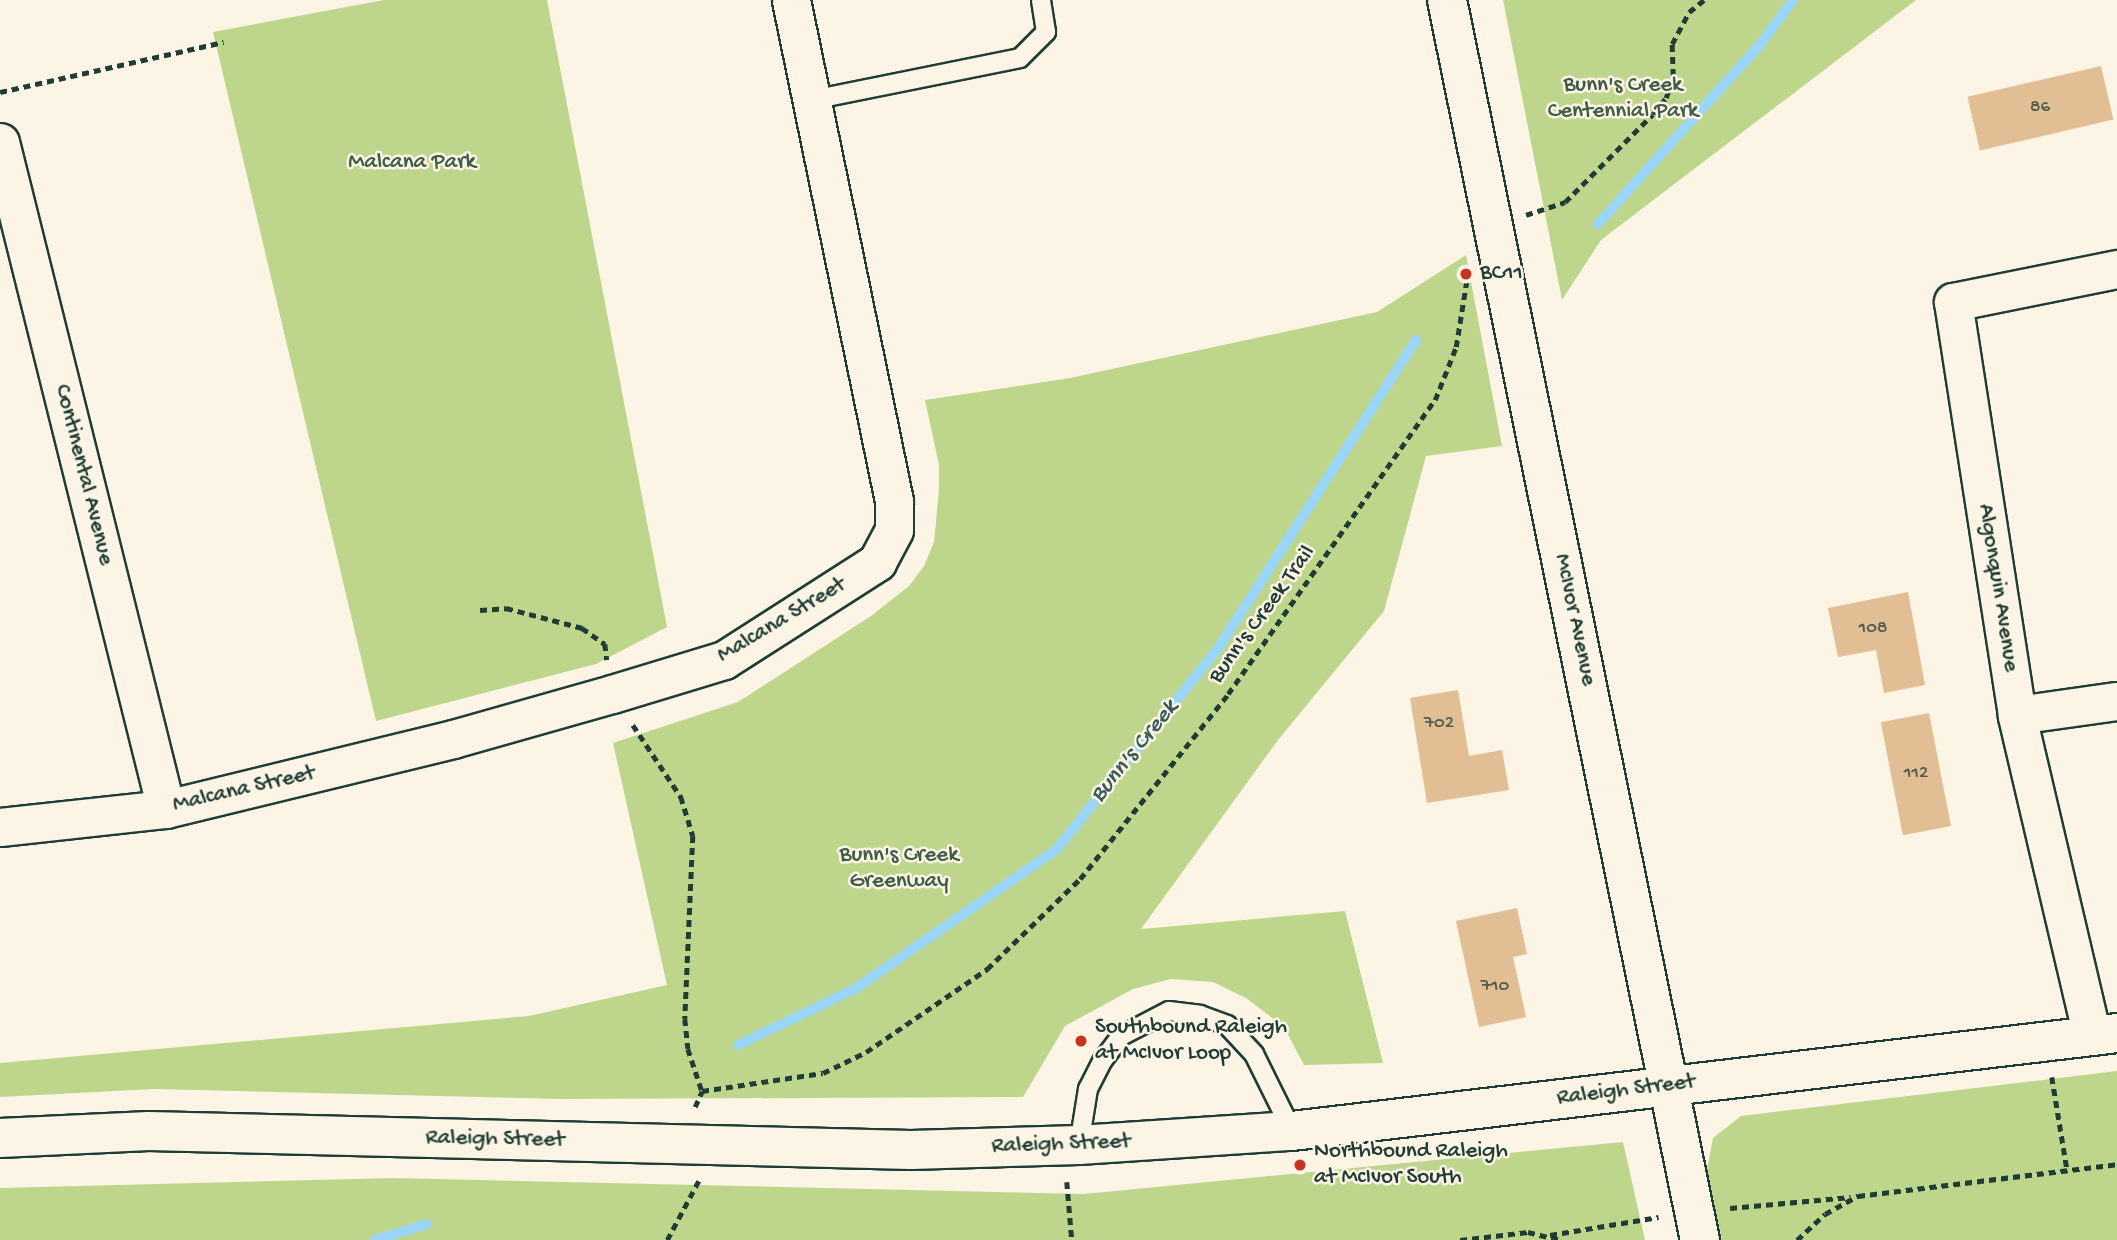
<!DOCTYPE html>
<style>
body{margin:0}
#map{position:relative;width:2117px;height:1240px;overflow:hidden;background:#fcf5e5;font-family:"Gochi Hand",sans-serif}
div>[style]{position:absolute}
.green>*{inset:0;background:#bed68c}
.stream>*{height:10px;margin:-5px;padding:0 5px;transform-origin:5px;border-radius:5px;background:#99d6fa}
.building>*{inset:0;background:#e1be93;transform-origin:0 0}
.path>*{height:4.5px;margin-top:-2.25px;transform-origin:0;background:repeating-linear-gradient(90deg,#1f3d34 0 7px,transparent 0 12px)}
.roads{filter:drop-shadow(2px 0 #1f3d34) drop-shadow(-2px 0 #1f3d34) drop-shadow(0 2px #1f3d34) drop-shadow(0 -2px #1f3d34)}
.service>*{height:18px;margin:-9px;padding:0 9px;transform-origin:9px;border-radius:9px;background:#fcf5e5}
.minor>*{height:37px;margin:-18.5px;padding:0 18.5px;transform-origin:18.5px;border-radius:18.5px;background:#fcf5e5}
.tertiary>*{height:38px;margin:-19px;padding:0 19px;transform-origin:19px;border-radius:19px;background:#fcf5e5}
.dots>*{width:19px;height:19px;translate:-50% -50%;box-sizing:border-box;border:4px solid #fcf5e5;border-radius:50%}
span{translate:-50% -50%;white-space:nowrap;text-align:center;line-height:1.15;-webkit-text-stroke:5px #fcf5e5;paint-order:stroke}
.number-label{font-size:19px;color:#505d4c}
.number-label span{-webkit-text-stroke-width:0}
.park-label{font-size:23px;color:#3f5c46}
.poi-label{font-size:23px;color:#1f3d34}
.left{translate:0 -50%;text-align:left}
.street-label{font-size:23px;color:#1f3d34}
.water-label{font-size:24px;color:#375c5c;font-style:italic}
</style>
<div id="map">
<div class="green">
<i style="clip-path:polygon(384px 0,547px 0,667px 627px,596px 664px,376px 721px,213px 32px)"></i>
<i style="clip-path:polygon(1503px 0,1916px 0,1601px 240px,1562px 300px)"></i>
<i style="clip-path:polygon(1466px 255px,1502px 446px,1426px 456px,1384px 611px,1278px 740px,1141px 929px,1345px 911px,1383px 1063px,1304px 1065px,1284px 1027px,1246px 998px,1213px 982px,1171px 979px,1133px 989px,1065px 1026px,1023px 1097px,562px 1099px,154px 1089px,0 1097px,0 1063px,529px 1016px,667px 985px,613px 743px,738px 702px,871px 616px,909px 586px,924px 566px,934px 542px,939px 490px,939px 465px,925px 400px,1070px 378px,1377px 312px)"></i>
<i style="clip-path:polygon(2117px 1071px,2117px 1240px,1722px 1240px,1707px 1169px,1713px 1138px,1741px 1116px)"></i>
<i style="clip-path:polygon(1623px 1142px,1645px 1240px,0 1240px,0 1188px,393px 1178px,1084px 1194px)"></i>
</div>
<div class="stream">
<i style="left:1598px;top:224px;width:240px;rotate:-47.9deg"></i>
<i style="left:1759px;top:46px;width:57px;rotate:-53.5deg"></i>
<i style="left:738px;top:1045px;width:130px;rotate:-25.6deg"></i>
<i style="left:855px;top:989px;width:244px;rotate:-34.7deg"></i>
<i style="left:1056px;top:850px;width:260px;rotate:-51.2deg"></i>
<i style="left:1219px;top:647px;width:365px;rotate:-57.3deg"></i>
<i style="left:375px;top:1240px;width:54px;rotate:-17.1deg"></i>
</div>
<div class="building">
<i style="left:2101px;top:66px;width:55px;height:137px;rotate:77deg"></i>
<i style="clip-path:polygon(1908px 592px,1925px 685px,1884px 693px,1876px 650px,1838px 657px,1828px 608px)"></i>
<i style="clip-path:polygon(1458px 690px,1469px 756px,1502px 750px,1509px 790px,1427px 803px,1410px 698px)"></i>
<i style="left:1929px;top:713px;width:115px;height:49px;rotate:79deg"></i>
<i style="clip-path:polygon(1517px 908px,1527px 954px,1513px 957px,1526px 1017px,1479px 1027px,1456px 921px)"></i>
</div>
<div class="path">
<i style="left:0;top:92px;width:229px;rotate:-12.6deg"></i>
<i style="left:1526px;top:215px;width:41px;rotate:-18.4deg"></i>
<i style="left:1565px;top:202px;width:124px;rotate:-45deg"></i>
<i style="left:1653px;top:114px;width:21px;rotate:-51deg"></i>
<i style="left:1666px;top:98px;width:23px;rotate:-72deg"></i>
<i style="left:1673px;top:76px;width:32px;rotate:-92deg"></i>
<i style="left:1672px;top:44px;width:36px;rotate:-62deg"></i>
<i style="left:1689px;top:12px;width:19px;rotate:-39deg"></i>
<i style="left:480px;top:610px;width:26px;rotate:-4deg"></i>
<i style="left:506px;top:608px;width:79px;rotate:14.7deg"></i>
<i style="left:582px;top:628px;width:28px;rotate:35deg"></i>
<i style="left:605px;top:644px;width:16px;rotate:83deg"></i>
<i style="left:633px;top:725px;width:87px;rotate:56.3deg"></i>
<i style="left:681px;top:797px;width:41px;rotate:72.9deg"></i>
<i style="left:693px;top:836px;width:183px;rotate:92.5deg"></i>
<i style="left:685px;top:1019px;width:30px;rotate:84deg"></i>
<i style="left:688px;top:1049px;width:44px;rotate:71.6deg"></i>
<i style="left:2052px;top:1077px;width:93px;rotate:80.7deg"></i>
<i style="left:695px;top:1107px;width:17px;rotate:-66deg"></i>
<i style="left:702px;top:1091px;width:122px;rotate:-8.5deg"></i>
<i style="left:823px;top:1073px;width:48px;rotate:-26deg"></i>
<i style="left:866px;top:1052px;width:147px;rotate:-34.4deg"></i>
<i style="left:987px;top:969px;width:129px;rotate:-44.1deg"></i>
<i style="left:1080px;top:879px;width:237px;rotate:-51.3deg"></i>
<i style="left:1228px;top:694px;width:360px;rotate:-54.9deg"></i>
<i style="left:1435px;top:400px;width:57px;rotate:-68.4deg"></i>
<i style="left:1456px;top:347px;width:70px;rotate:-80.9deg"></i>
<i style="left:1067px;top:1182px;width:58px;rotate:85.1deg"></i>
<i style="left:1730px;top:1208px;width:121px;rotate:-5.2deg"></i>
<i style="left:1550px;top:1235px;width:110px;rotate:-9.4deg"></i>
<i style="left:667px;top:1240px;width:68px;rotate:-61.9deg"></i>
<i style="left:1460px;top:1240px;width:68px;rotate:-6.7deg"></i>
<i style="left:1528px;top:1232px;width:34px;rotate:14deg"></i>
<i style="left:1797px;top:1240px;width:38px;rotate:-43deg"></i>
<i style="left:1825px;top:1214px;width:38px;rotate:-29deg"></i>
<i style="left:1858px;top:1196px;width:261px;rotate:-7deg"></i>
</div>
<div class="roads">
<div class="service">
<i style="left:812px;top:100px;width:212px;rotate:-11.4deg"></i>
<i style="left:1020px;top:58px;width:37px;rotate:-45deg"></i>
<i style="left:1046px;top:32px;width:32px;rotate:-99deg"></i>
<i style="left:1079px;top:1145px;width:57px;rotate:-80.9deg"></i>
<i style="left:1088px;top:1089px;width:33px;rotate:-63deg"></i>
<i style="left:1103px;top:1060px;width:30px;rotate:-53deg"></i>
<i style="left:1121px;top:1036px;width:54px;rotate:-27.5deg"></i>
<i style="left:1169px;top:1011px;width:31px;rotate:7deg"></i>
<i style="left:1200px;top:1015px;width:29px;rotate:20deg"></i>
<i style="left:1227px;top:1025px;width:40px;rotate:47deg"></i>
<i style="left:1254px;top:1054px;width:86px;rotate:63.7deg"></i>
</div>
<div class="minor">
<i style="left:0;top:142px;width:687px;rotate:76.02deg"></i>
<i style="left:2017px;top:715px;width:101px;rotate:-8deg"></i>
<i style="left:0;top:827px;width:167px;rotate:-6.2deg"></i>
<i style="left:166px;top:809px;width:295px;rotate:-13.7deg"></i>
<i style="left:453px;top:739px;width:165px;rotate:-15.8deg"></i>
<i style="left:612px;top:694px;width:117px;rotate:-16.9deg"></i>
<i style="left:724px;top:660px;width:182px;rotate:-32.6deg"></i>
<i style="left:877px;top:562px;width:36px;rotate:-62deg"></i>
<i style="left:894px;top:530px;width:29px;rotate:-90deg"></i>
<i style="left:894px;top:501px;width:511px;rotate:-101.62deg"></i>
<i style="left:2092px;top:1036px;width:330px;rotate:-103.2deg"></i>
<i style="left:2017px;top:715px;width:418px;rotate:-98.8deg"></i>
<i style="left:1953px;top:302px;width:167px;rotate:-11.4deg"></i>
</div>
<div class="tertiary">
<i style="left:1447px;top:0;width:1266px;rotate:78.47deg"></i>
<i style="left:0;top:1138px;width:149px;rotate:-2.7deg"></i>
<i style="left:149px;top:1131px;width:762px;rotate:1.43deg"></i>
<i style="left:911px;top:1150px;width:168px;rotate:-1.7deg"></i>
<i style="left:1079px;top:1145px;width:213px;rotate:-3.8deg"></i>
<i style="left:1292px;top:1131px;width:831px;rotate:-6.77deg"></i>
</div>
</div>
<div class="dots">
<i style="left:1466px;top:274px;background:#c8321e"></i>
<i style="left:1081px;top:1041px;background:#c8321e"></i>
<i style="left:1300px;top:1165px;background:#c8321e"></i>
</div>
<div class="number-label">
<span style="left:2040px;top:108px">86</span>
<span style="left:1873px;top:629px">108</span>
<span style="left:1439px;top:724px">702</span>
<span style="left:1916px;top:774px">112</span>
<span style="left:1495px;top:987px">710</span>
</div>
<div class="park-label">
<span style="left:1623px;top:99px">Bunn's Creek<br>Centennial Park</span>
<span style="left:412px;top:163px">Malcana Park</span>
<span style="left:899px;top:869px">Bunn's Creek<br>Greenway</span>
</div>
<div class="poi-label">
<span class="left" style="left:1480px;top:274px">BC11</span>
<span class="left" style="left:1095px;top:1041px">Southbound Raleigh<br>at McIvor Loop</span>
<span class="left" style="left:1314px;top:1165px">Northbound Raleigh<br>at McIvor South</span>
</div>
<div class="street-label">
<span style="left:83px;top:475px;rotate:76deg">Continental Avenue</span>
<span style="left:1997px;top:588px;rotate:81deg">Algonquin Avenue</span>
<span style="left:1263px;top:615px;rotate:-54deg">Bunn's Creek Trail</span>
<span style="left:1574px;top:620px;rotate:78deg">McIvor Avenue</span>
<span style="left:782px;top:621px;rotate:-31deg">Malcana Street</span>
<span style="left:244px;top:790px;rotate:-13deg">Malcana Street</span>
<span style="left:1626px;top:1091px;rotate:-7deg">Raleigh Street</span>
<span style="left:495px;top:1140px;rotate:1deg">Raleigh Street</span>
<span style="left:1061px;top:1145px;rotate:-2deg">Raleigh Street</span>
</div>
<div class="water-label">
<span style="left:1135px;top:752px;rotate:-51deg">Bunn's Creek</span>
</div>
</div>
